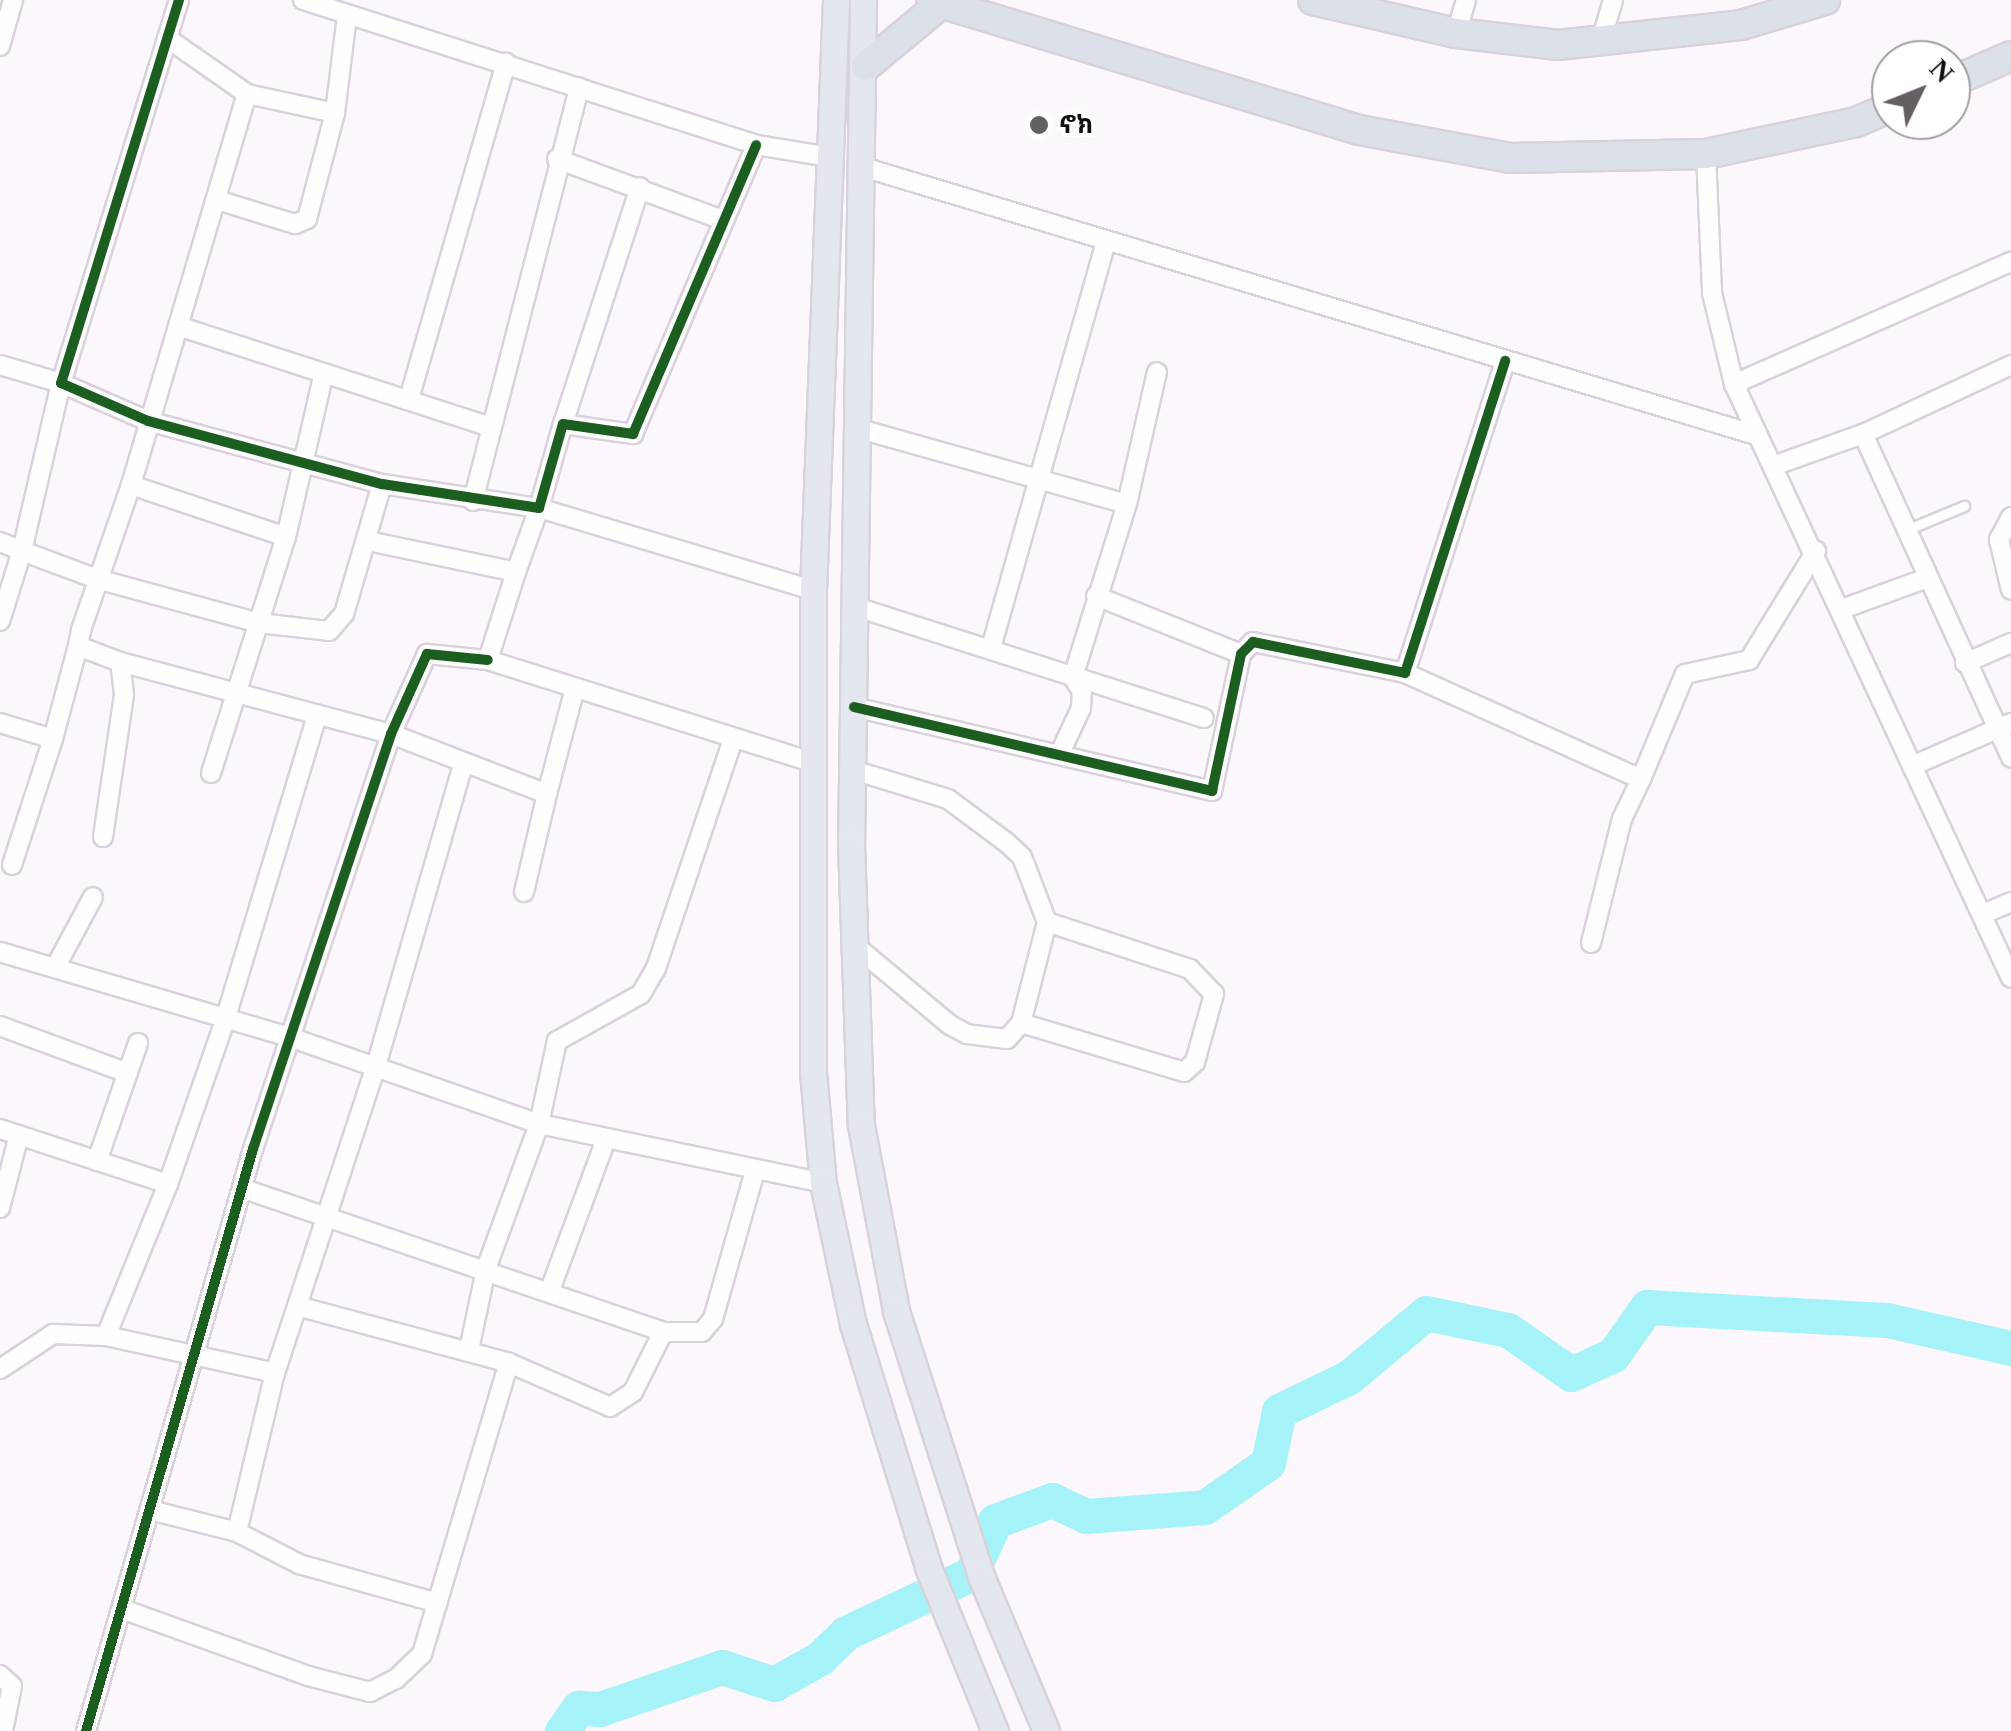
<!DOCTYPE html>
<meta charset="utf-8">
<style>
body{margin:0}
#map{position:relative;width:2011px;height:1731px;overflow:hidden;background:#fcf7fc;font-family:"Times New Roman","Noto Sans Ethiopic",serif}
div>[style]{position:absolute}
.river>*{height:35px;margin:-17.5px;padding:0 17.5px;transform-origin:17.5px;border-radius:17.5px;background:#a5f2f9}
.roads{filter:drop-shadow(2px 0 #d8d2da) drop-shadow(-2px 0 #d8d2da) drop-shadow(0 2px #d8d2da) drop-shadow(0 -2px #d8d2da)}
.service>*{height:9px;margin:-4.5px;padding:0 4.5px;transform-origin:4.5px;border-radius:4.5px;background:#fffeff}
.minor>*{height:18px;margin:-9px;padding:0 9px;transform-origin:9px;border-radius:9px;background:#fffeff}
.primary>*{height:25px;margin:-12.5px;padding:0 12.5px;transform-origin:12.5px;border-radius:12.5px;background:#e4e8ee}
.trunk>*{height:28px;margin:-14px;padding:0 14px;transform-origin:14px;border-radius:14px;background:#dce0e8}
.cycleway>*{height:10px;margin:-5px;padding:0 5px;transform-origin:5px;border-radius:5px;background:#1b5e20}
.dots>*{width:28px;height:28px;translate:-50% -50%;box-sizing:border-box;border:5px solid #fff;border-radius:50%}
span{translate:-50% -50%;white-space:nowrap;text-align:center;line-height:1.15;-webkit-text-stroke:8px #fff;paint-order:stroke}
.poi-label{font-size:25px;color:#130c14;font-weight:700}
.left{translate:0 -50%;text-align:left}
.north{position:absolute;left:1871px;top:40px;width:100px;height:100px;box-sizing:border-box;background:#fff;border:2px solid #a19ea1;border-radius:50%;rotate:47deg;font-size:28px;font-weight:700;line-height:40px;text-align:center;color:#130c14}
.north::after{content:'';display:block;margin:auto;width:35px;height:45px;background:#655e65;clip-path:polygon(50% 0,100% 100%,50% 72%,0 100%)}
</style>
<div id="map">
<div class="river">
<i style="left:562px;top:1731px;width:29px;rotate:-54deg"></i>
<i style="left:579px;top:1708px;width:21px;rotate:3deg"></i>
<i style="left:600px;top:1709px;width:129px;rotate:-19deg"></i>
<i style="left:722px;top:1667px;width:55px;rotate:18.1deg"></i>
<i style="left:774px;top:1684px;width:53px;rotate:-29.5deg"></i>
<i style="left:820px;top:1658px;width:36px;rotate:-44deg"></i>
<i style="left:846px;top:1633px;width:138px;rotate:-25.3deg"></i>
<i style="left:971px;top:1574px;width:58px;rotate:-65.6deg"></i>
<i style="left:995px;top:1521px;width:61px;rotate:-20.2deg"></i>
<i style="left:1052px;top:1500px;width:38px;rotate:25deg"></i>
<i style="left:1086px;top:1516px;width:119px;rotate:-4.3deg"></i>
<i style="left:1205px;top:1507px;width:77px;rotate:-34.9deg"></i>
<i style="left:1268px;top:1463px;width:53px;rotate:-78.1deg"></i>
<i style="left:1279px;top:1411px;width:78px;rotate:-25.9deg"></i>
<i style="left:1349px;top:1377px;width:100px;rotate:-39.7deg"></i>
<i style="left:1426px;top:1313px;width:84px;rotate:11.7deg"></i>
<i style="left:1508px;top:1330px;width:77px;rotate:34.9deg"></i>
<i style="left:1571px;top:1374px;width:46px;rotate:-24.3deg"></i>
<i style="left:1613px;top:1355px;width:59px;rotate:-54.7deg"></i>
<i style="left:1647px;top:1307px;width:240px;rotate:3.1deg"></i>
<i style="left:1887px;top:1320px;width:127px;rotate:12.7deg"></i>
</div>
<div class="roads">
<div class="service">
<i style="left:1906px;top:530px;width:63px;rotate:-22.5deg"></i>
</div>
<div class="minor">
<i style="left:179px;top:0;width:401px;rotate:107.1deg"></i>
<i style="left:61px;top:383px;width:95px;rotate:23.6deg"></i>
<i style="left:148px;top:421px;width:242px;rotate:15.1deg"></i>
<i style="left:382px;top:484px;width:159px;rotate:8.7deg"></i>
<i style="left:539px;top:508px;width:87px;rotate:-74.1deg"></i>
<i style="left:563px;top:424px;width:71px;rotate:8.1deg"></i>
<i style="left:633px;top:434px;width:314px;rotate:-66.9deg"></i>
<i style="left:303px;top:0;width:476px;rotate:17.7deg"></i>
<i style="left:756px;top:145px;width:75px;rotate:9.2deg"></i>
<i style="left:1456px;top:33px;width:34px;rotate:-73deg"></i>
<i style="left:167px;top:38px;width:98px;rotate:35deg"></i>
<i style="left:247px;top:94px;width:90px;rotate:12.2deg"></i>
<i style="left:1600px;top:44px;width:46px;rotate:-73.5deg"></i>
<i style="left:0;top:46px;width:48px;rotate:-74.2deg"></i>
<i style="left:1706px;top:154px;width:139px;rotate:87.5deg"></i>
<i style="left:1712px;top:293px;width:94px;rotate:76.4deg"></i>
<i style="left:1734px;top:384px;width:655px;rotate:65deg"></i>
<i style="left:557px;top:159px;width:177px;rotate:20.2deg"></i>
<i style="left:866px;top:168px;width:929px;rotate:16.7deg"></i>
<i style="left:217px;top:200px;width:82px;rotate:17.1deg"></i>
<i style="left:295px;top:224px;width:13px;rotate:-23deg"></i>
<i style="left:307px;top:219px;width:110px;rotate:-75.2deg"></i>
<i style="left:335px;top:113px;width:99px;rotate:-83deg"></i>
<i style="left:178px;top:326px;width:329px;rotate:17.9deg"></i>
<i style="left:0;top:365px;width:64px;rotate:16.4deg"></i>
<i style="left:61px;top:383px;width:172px;rotate:103.1deg"></i>
<i style="left:22px;top:551px;width:80px;rotate:20.5deg"></i>
<i style="left:97px;top:579px;width:168px;rotate:15.2deg"></i>
<i style="left:259px;top:623px;width:70px;rotate:6.5deg"></i>
<i style="left:329px;top:631px;width:23px;rotate:-49deg"></i>
<i style="left:344px;top:614px;width:135px;rotate:-73.7deg"></i>
<i style="left:1734px;top:384px;width:303px;rotate:-23.8deg"></i>
<i style="left:409px;top:399px;width:350px;rotate:-73.9deg"></i>
<i style="left:563px;top:424px;width:249px;rotate:-72deg"></i>
<i style="left:860px;top:429px;width:277px;rotate:15.7deg"></i>
<i style="left:1863px;top:434px;width:356px;rotate:65.4deg"></i>
<i style="left:1773px;top:466px;width:96px;rotate:-19.6deg"></i>
<i style="left:1863px;top:434px;width:163px;rotate:-25deg"></i>
<i style="left:131px;top:485px;width:163px;rotate:18.5deg"></i>
<i style="left:473px;top:501px;width:427px;rotate:-75.6deg"></i>
<i style="left:2011px;top:517px;width:26px;rotate:118deg"></i>
<i style="left:1999px;top:540px;width:51px;rotate:76.5deg"></i>
<i style="left:368px;top:541px;width:151px;rotate:11.8deg"></i>
<i style="left:516px;top:572px;width:68px;rotate:-70.2deg"></i>
<i style="left:539px;top:508px;width:286px;rotate:16.7deg"></i>
<i style="left:0;top:542px;width:24px;rotate:22deg"></i>
<i style="left:22px;top:551px;width:73px;rotate:107.4deg"></i>
<i style="left:516px;top:572px;width:92px;rotate:107.7deg"></i>
<i style="left:488px;top:660px;width:339px;rotate:17.5deg"></i>
<i style="left:1096px;top:596px;width:156px;rotate:21.8deg"></i>
<i style="left:856px;top:607px;width:365px;rotate:17.7deg"></i>
<i style="left:1842px;top:609px;width:90px;rotate:-20deg"></i>
<i style="left:991px;top:648px;width:422px;rotate:-74.2deg"></i>
<i style="left:120px;top:662px;width:280px;rotate:14.9deg"></i>
<i style="left:391px;top:734px;width:167px;rotate:21deg"></i>
<i style="left:547px;top:794px;width:106px;rotate:-75.2deg"></i>
<i style="left:1965px;top:663px;width:50px;rotate:-23.5deg"></i>
<i style="left:1405px;top:673px;width:259px;rotate:24.2deg"></i>
<i style="left:1641px;top:779px;width:114px;rotate:-67.3deg"></i>
<i style="left:1685px;top:674px;width:66px;rotate:-12.3deg"></i>
<i style="left:1749px;top:660px;width:128px;rotate:-58.4deg"></i>
<i style="left:854px;top:707px;width:368px;rotate:13.2deg"></i>
<i style="left:1212px;top:791px;width:140px;rotate:-78deg"></i>
<i style="left:1241px;top:654px;width:17px;rotate:-45deg"></i>
<i style="left:1253px;top:642px;width:155px;rotate:11.5deg"></i>
<i style="left:1405px;top:673px;width:328px;rotate:-72.2deg"></i>
<i style="left:0;top:723px;width:55px;rotate:16.8deg"></i>
<i style="left:53px;top:739px;width:96px;rotate:-75deg"></i>
<i style="left:1060px;top:753px;width:50px;rotate:-65deg"></i>
<i style="left:1081px;top:708px;width:17px;rotate:-87deg"></i>
<i style="left:1082px;top:691px;width:17px;rotate:-123deg"></i>
<i style="left:1073px;top:677px;width:181px;rotate:-72.7deg"></i>
<i style="left:1127px;top:504px;width:135px;rotate:-77.2deg"></i>
<i style="left:1912px;top:766px;width:108px;rotate:-23.5deg"></i>
<i style="left:853px;top:770px;width:99px;rotate:17deg"></i>
<i style="left:948px;top:799px;width:72px;rotate:36.6deg"></i>
<i style="left:1006px;top:842px;width:22px;rotate:43deg"></i>
<i style="left:1022px;top:857px;width:70px;rotate:69deg"></i>
<i style="left:1047px;top:922px;width:104px;rotate:104.4deg"></i>
<i style="left:1021px;top:1023px;width:21px;rotate:131deg"></i>
<i style="left:1007px;top:1039px;width:40px;rotate:-172.9deg"></i>
<i style="left:967px;top:1034px;width:19px;rotate:-152deg"></i>
<i style="left:950px;top:1025px;width:126px;rotate:-140.1deg"></i>
<i style="left:211px;top:773px;width:248px;rotate:-72.4deg"></i>
<i style="left:286px;top:537px;width:168px;rotate:-77deg"></i>
<i style="left:103px;top:837px;width:145px;rotate:-81.6deg"></i>
<i style="left:124px;top:694px;width:32px;rotate:-97deg"></i>
<i style="left:120px;top:662px;width:45px;rotate:-159.1deg"></i>
<i style="left:78px;top:646px;width:16px;rotate:-79deg"></i>
<i style="left:81px;top:630px;width:153px;rotate:-71deg"></i>
<i style="left:131px;top:485px;width:408px;rotate:-73.5deg"></i>
<i style="left:12px;top:865px;width:133px;rotate:-72deg"></i>
<i style="left:524px;top:892px;width:101px;rotate:-76.8deg"></i>
<i style="left:1983px;top:914px;width:30px;rotate:-23deg"></i>
<i style="left:1591px;top:943px;width:128px;rotate:-76deg"></i>
<i style="left:1622px;top:819px;width:44px;rotate:-64.6deg"></i>
<i style="left:0;top:952px;width:308px;rotate:16.4deg"></i>
<i style="left:295px;top:1039px;width:258px;rotate:19.2deg"></i>
<i style="left:539px;top:1124px;width:290px;rotate:11.7deg"></i>
<i style="left:56px;top:966px;width:78px;rotate:-61.8deg"></i>
<i style="left:1021px;top:1023px;width:170px;rotate:16.7deg"></i>
<i style="left:1184px;top:1072px;width:15px;rotate:-42deg"></i>
<i style="left:1195px;top:1062px;width:71px;rotate:-74.4deg"></i>
<i style="left:1214px;top:994px;width:35px;rotate:-134deg"></i>
<i style="left:1190px;top:969px;width:151px;rotate:-161.8deg"></i>
<i style="left:0;top:1026px;width:136px;rotate:20.2deg"></i>
<i style="left:0;top:1129px;width:177px;rotate:18.1deg"></i>
<i style="left:97px;top:1161px;width:125px;rotate:-70.8deg"></i>
<i style="left:244px;top:1189px;width:443px;rotate:18.8deg"></i>
<i style="left:663px;top:1332px;width:39px"></i>
<i style="left:702px;top:1332px;width:17px;rotate:-50deg"></i>
<i style="left:713px;top:1319px;width:151px;rotate:-74.2deg"></i>
<i style="left:0;top:1208px;width:75px;rotate:-75.4deg"></i>
<i style="left:550px;top:1290px;width:158px;rotate:-69.6deg"></i>
<i style="left:297px;top:1306px;width:220px;rotate:15deg"></i>
<i style="left:106px;top:1336px;width:173px;rotate:12.3deg"></i>
<i style="left:469px;top:1350px;width:83px;rotate:-78.1deg"></i>
<i style="left:486px;top:1269px;width:154px;rotate:-69.9deg"></i>
<i style="left:539px;top:1124px;width:85px;rotate:-77.8deg"></i>
<i style="left:557px;top:1041px;width:96px;rotate:-29.2deg"></i>
<i style="left:641px;top:994px;width:30px;rotate:-60deg"></i>
<i style="left:656px;top:968px;width:242px;rotate:-71.4deg"></i>
<i style="left:0;top:1369px;width:64px;rotate:-33.4deg"></i>
<i style="left:53px;top:1334px;width:53px;rotate:2.2deg"></i>
<i style="left:106px;top:1336px;width:164px;rotate:-67.8deg"></i>
<i style="left:168px;top:1184px;width:177px;rotate:-70.8deg"></i>
<i style="left:226px;top:1017px;width:312px;rotate:-73.2deg"></i>
<i style="left:150px;top:1510px;width:90px;rotate:14.2deg"></i>
<i style="left:237px;top:1532px;width:70px;rotate:27.3deg"></i>
<i style="left:299px;top:1564px;width:144px;rotate:15.7deg"></i>
<i style="left:237px;top:1532px;width:163px;rotate:-76.6deg"></i>
<i style="left:275px;top:1373px;width:323px;rotate:-71.8deg"></i>
<i style="left:376px;top:1066px;width:316px;rotate:-73.9deg"></i>
<i style="left:122px;top:1609px;width:198px;rotate:19.8deg"></i>
<i style="left:308px;top:1676px;width:64px;rotate:14.5deg"></i>
<i style="left:370px;top:1692px;width:29px;rotate:-27deg"></i>
<i style="left:396px;top:1679px;width:36px;rotate:-44deg"></i>
<i style="left:422px;top:1654px;width:304px;rotate:-73.4deg"></i>
<i style="left:509px;top:1363px;width:110px;rotate:23.5deg"></i>
<i style="left:610px;top:1407px;width:27px;rotate:-33deg"></i>
<i style="left:633px;top:1392px;width:67px;rotate:-63.4deg"></i>
<i style="left:0;top:1675px;width:16px;rotate:43deg"></i>
<i style="left:12px;top:1686px;width:46px;rotate:101.3deg"></i>
<i style="left:86px;top:1731px;width:605px;rotate:-73.99deg"></i>
<i style="left:253px;top:1149px;width:437px;rotate:-71.6deg"></i>
<i style="left:391px;top:734px;width:88px;rotate:-65.8deg"></i>
<i style="left:427px;top:654px;width:61px;rotate:5.6deg"></i>
</div>
<div class="primary">
<i style="left:836px;top:0;width:590px;rotate:92.23deg"></i>
<i style="left:813px;top:590px;width:482px;rotate:90deg"></i>
<i style="left:813px;top:1072px;width:111px;rotate:84.9deg"></i>
<i style="left:823px;top:1183px;width:144px;rotate:78deg"></i>
<i style="left:853px;top:1324px;width:254px;rotate:72.8deg"></i>
<i style="left:928px;top:1567px;width:177px;rotate:67.8deg"></i>
<i style="left:863px;top:0;width:844px;rotate:90.81deg"></i>
<i style="left:851px;top:844px;width:281px;rotate:88deg"></i>
<i style="left:861px;top:1125px;width:189px;rotate:79.3deg"></i>
<i style="left:896px;top:1311px;width:278px;rotate:72.2deg"></i>
<i style="left:981px;top:1576px;width:168px;rotate:67.2deg"></i>
</div>
<div class="trunk">
<i style="left:931px;top:0;width:447px;rotate:16.9deg"></i>
<i style="left:1359px;top:130px;width:154px;rotate:10.5deg"></i>
<i style="left:1510px;top:158px;width:196px;rotate:-1.2deg"></i>
<i style="left:1706px;top:154px;width:153px;rotate:-12deg"></i>
<i style="left:1856px;top:122px;width:38px;rotate:-23deg"></i>
<i style="left:1313px;top:0;width:147px;rotate:13deg"></i>
<i style="left:1456px;top:33px;width:103px;rotate:6.7deg"></i>
<i style="left:1558px;top:45px;width:184px;rotate:-6.2deg"></i>
<i style="left:1741px;top:25px;width:88px;rotate:-16.6deg"></i>
<i style="left:866px;top:66px;width:99px;rotate:-39.7deg"></i>
<i style="left:1951px;top:82px;width:65px;rotate:-23.4deg"></i>
</div>
</div>
<div class="cycleway">
<i style="left:179px;top:0;width:401px;rotate:107.1deg"></i>
<i style="left:61px;top:383px;width:95px;rotate:23.6deg"></i>
<i style="left:148px;top:421px;width:242px;rotate:15.1deg"></i>
<i style="left:382px;top:484px;width:159px;rotate:8.7deg"></i>
<i style="left:539px;top:508px;width:87px;rotate:-74.1deg"></i>
<i style="left:563px;top:424px;width:71px;rotate:8.1deg"></i>
<i style="left:633px;top:434px;width:314px;rotate:-66.9deg"></i>
<i style="left:854px;top:707px;width:368px;rotate:13.2deg"></i>
<i style="left:1212px;top:791px;width:140px;rotate:-78deg"></i>
<i style="left:1241px;top:654px;width:17px;rotate:-45deg"></i>
<i style="left:1253px;top:642px;width:155px;rotate:11.5deg"></i>
<i style="left:1405px;top:673px;width:328px;rotate:-72.2deg"></i>
<i style="left:86px;top:1731px;width:605px;rotate:-73.99deg"></i>
<i style="left:253px;top:1149px;width:437px;rotate:-71.6deg"></i>
<i style="left:391px;top:734px;width:88px;rotate:-65.8deg"></i>
<i style="left:427px;top:654px;width:61px;rotate:5.6deg"></i>
</div>
<div class="dots">
<i style="left:1039px;top:125px;background:#655e65"></i>
</div>
<div class="poi-label">
<span class="left" style="left:1059px;top:125px">ኖክ</span>
</div>
<div class="north">N</div>
</div>
